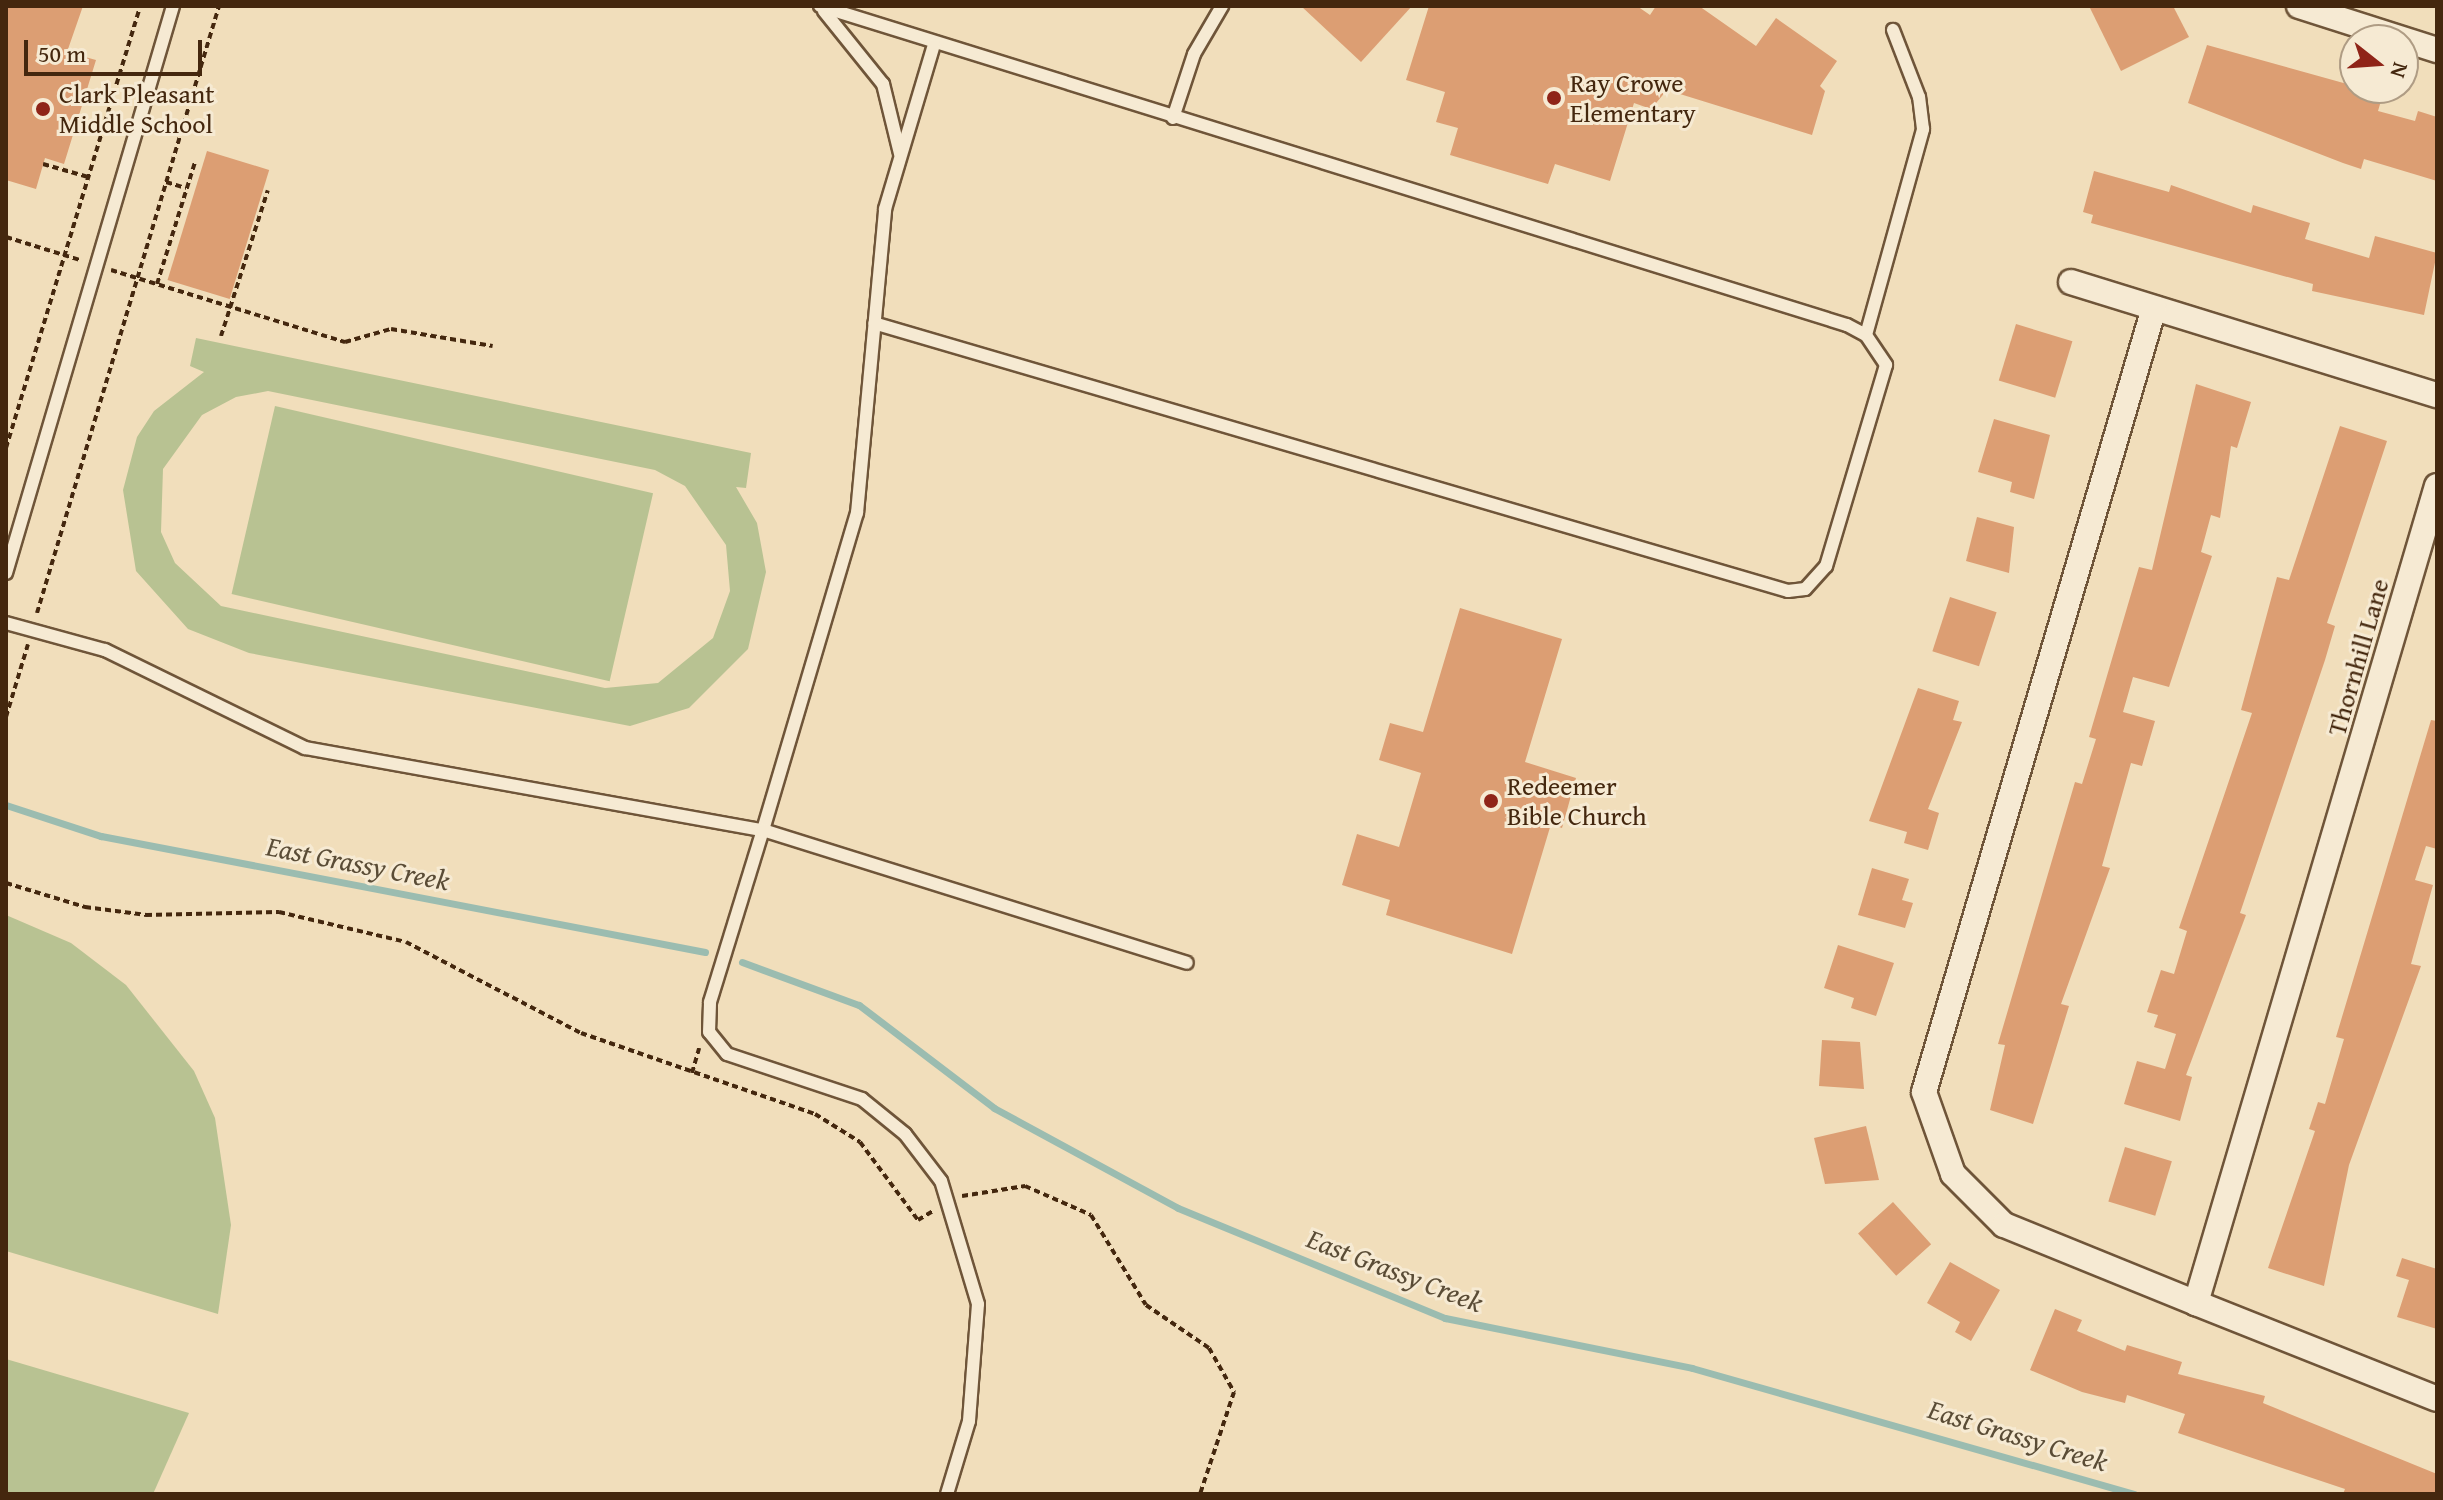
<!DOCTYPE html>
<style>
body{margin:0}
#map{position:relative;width:2443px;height:1500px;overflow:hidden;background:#f1debb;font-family:"Gentium Book Plus",serif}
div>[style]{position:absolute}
.green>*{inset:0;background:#b8c292;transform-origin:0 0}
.stream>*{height:7px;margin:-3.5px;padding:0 3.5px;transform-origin:3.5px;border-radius:3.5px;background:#9bbcb0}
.building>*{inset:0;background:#dc9e73;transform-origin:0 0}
.path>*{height:4px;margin-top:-2px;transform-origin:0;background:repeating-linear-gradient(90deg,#44270e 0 6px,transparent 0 10px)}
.roads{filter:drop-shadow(2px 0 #6f5539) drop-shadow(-2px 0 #6f5539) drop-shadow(0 2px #6f5539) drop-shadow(0 -2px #6f5539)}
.service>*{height:12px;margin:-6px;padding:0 6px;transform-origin:6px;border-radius:6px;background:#f6ead3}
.minor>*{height:24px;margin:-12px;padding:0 12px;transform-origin:12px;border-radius:12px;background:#f6ead3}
.dots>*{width:22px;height:22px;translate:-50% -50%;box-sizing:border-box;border:4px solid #f6ead3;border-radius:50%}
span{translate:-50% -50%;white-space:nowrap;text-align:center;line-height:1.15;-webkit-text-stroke:6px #f6ead3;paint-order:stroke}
.poi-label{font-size:26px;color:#44270e}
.left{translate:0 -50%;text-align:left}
.street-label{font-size:26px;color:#44270e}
.water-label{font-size:28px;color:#5a4c36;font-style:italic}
.frame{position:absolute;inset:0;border:8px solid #44270e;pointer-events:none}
.north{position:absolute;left:2339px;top:24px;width:80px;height:80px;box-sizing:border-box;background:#f6ead3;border:2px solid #af9c84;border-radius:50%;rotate:107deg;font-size:22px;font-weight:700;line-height:32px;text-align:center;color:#44270e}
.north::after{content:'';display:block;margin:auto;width:28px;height:36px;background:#8f2418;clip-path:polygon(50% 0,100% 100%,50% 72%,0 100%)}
.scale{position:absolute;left:24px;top:40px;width:178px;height:36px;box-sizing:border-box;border:4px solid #44270e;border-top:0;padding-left:10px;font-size:24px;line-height:28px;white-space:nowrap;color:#44270e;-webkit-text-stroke:6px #f6ead3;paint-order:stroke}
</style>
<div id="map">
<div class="green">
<i style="clip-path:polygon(evenodd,196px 338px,751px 453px,746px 488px,736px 487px,757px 523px,766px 572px,748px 649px,689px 708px,630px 726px,249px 653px,188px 629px,136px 571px,123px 490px,137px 437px,154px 411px,204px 372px,190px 366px,196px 338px,268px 391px,655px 470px,685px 486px,726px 545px,730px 591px,713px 638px,658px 683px,605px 688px,221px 606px,175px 563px,161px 532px,163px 469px,202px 415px,236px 397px,268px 391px)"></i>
<i style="left:275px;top:406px;width:388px;height:193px;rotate:13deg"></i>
<i style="clip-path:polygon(6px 915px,71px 943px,126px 985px,194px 1071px,215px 1118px,231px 1225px,218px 1314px,6px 1251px)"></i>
<i style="clip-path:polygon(6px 1359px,189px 1413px,153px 1494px,6px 1494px)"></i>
</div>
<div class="stream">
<i style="left:6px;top:805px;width:100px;rotate:18.1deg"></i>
<i style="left:101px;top:836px;width:615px;rotate:10.87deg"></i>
<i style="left:742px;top:962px;width:125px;rotate:20.2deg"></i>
<i style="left:859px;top:1005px;width:170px;rotate:37.3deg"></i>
<i style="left:994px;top:1108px;width:209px;rotate:28.5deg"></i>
<i style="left:1178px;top:1208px;width:289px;rotate:22.4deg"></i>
<i style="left:1445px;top:1318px;width:252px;rotate:11.4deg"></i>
<i style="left:1692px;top:1368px;width:460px;rotate:15.9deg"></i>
</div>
<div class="building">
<i style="clip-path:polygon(6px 6px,83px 6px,67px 52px,96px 60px,64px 164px,45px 158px,36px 189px,6px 180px)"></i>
<i style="clip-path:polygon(1301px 6px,1412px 6px,1361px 62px)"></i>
<i style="clip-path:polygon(1429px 6px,1637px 6px,1650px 15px,1656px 6px,1699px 6px,1756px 46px,1776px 18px,1837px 61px,1820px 86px,1825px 91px,1812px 135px,1667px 90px,1651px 109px,1634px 103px,1610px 181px,1555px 164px,1548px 184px,1450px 155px,1458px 128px,1436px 122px,1445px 92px,1406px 80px)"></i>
<i style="clip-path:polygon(2089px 6px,2173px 6px,2189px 37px,2121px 71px)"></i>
<i style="clip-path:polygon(2207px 45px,2383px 94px,2378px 111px,2415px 121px,2418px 111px,2437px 117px,2437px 181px,2364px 159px,2361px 169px,2343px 163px,2188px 103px)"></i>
<i style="left:207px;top:151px;width:65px;height:135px;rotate:17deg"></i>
<i style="clip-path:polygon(2094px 171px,2169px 192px,2171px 185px,2251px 213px,2253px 205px,2310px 223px,2305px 239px,2369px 258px,2375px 236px,2437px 253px,2424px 315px,2312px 291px,2313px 284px,2091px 223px,2093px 215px,2083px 212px)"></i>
<i style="left:2016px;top:324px;width:59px;height:59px;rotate:17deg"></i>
<i style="clip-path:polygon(2196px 384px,2251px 402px,2237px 448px,2231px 446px,2220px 518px,2211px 515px,2201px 552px,2212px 556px,2169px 687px,2133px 677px,2123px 712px,2155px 721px,2142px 766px,2131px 763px,2102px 866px,2110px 868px,2061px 1004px,2069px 1006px,2033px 1124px,1990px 1110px,2005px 1045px,1998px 1044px,2075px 782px,2082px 784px,2096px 739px,2089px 737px,2139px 567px,2152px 570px)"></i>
<i style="clip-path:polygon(1994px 419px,2050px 435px,2034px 499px,2010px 492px,2012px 482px,1978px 472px)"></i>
<i style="clip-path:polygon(2340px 426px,2387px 441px,2327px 623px,2335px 626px,2325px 660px,2240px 913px,2246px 915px,2186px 1075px,2192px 1077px,2180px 1121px,2124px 1104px,2137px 1061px,2165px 1069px,2176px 1034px,2154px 1027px,2158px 1015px,2147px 1012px,2161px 970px,2174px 974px,2187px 931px,2179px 928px,2252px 713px,2241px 710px,2277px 577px,2289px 580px)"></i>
<i style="clip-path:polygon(1977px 517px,2014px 527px,2009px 573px,1966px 561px)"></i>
<i style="left:1950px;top:597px;width:49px;height:57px;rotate:18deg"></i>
<i style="clip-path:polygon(1460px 608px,1562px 639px,1525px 762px,1576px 778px,1562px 828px,1551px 824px,1512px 954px,1386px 915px,1390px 900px,1342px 885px,1357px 834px,1399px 847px,1421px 773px,1379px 760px,1390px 723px,1423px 732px)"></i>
<i style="clip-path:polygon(1918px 688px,1959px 701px,1953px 720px,1962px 722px,1928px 809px,1939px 813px,1928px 850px,1904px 843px,1907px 832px,1869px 821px)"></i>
<i style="clip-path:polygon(2431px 720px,2437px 721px,2437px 849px,2426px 846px,2415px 880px,2433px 885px,2411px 964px,2421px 966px,2349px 1165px,2324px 1286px,2268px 1268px,2315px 1131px,2309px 1129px,2318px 1102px,2325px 1104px,2344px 1039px,2336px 1037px)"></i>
<i style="clip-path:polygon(1872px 868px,1909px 879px,1902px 900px,1913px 903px,1905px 928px,1858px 915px)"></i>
<i style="clip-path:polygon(1838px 945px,1894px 963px,1876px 1016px,1851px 1008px,1854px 998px,1824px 988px)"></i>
<i style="clip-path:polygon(1822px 1040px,1860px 1042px,1864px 1089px,1819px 1086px)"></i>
<i style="clip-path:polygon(1866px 1126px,1879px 1180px,1825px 1184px,1814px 1138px)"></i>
<i style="left:2125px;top:1147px;width:49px;height:57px;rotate:17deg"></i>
<i style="left:1893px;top:1202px;width:57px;height:47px;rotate:48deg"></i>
<i style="clip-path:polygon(2402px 1258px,2437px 1269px,2437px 1329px,2397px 1317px,2409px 1280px,2396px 1276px)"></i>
<i style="clip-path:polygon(1950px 1262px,2000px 1290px,1971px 1341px,1955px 1332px,1960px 1322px,1927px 1303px)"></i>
<i style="clip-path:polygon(2055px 1309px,2082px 1320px,2077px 1331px,2125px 1351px,2127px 1345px,2182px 1362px,2178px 1374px,2265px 1396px,2263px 1403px,2437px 1474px,2437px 1494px,2343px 1494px,2345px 1489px,2178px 1433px,2185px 1414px,2127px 1395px,2125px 1403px,2082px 1392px,2030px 1370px)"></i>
</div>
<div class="path">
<i style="left:43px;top:164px;width:47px;rotate:16.1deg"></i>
<i style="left:166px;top:182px;width:21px;rotate:17deg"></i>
<i style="left:6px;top:237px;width:77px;rotate:17.3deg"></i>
<i style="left:111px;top:270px;width:245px;rotate:17.1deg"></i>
<i style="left:345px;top:342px;width:48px;rotate:-15.8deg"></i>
<i style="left:391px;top:329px;width:103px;rotate:9.5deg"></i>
<i style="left:157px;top:284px;width:128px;rotate:-72.7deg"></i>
<i style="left:221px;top:336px;width:153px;rotate:-72.2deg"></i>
<i style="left:6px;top:448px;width:462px;rotate:-73.1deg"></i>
<i style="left:37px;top:613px;width:634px;rotate:-73.31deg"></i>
<i style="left:6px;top:717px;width:76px;rotate:-73.2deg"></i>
<i style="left:6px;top:883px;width:83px;rotate:16.9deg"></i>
<i style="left:85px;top:907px;width:62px;rotate:7.5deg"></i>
<i style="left:146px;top:915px;width:133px;rotate:-1.3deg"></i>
<i style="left:279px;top:912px;width:130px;rotate:13.3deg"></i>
<i style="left:406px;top:942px;width:197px;rotate:27.5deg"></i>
<i style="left:581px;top:1033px;width:248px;rotate:19.1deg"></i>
<i style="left:815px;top:1114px;width:53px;rotate:31.9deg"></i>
<i style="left:860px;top:1142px;width:97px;rotate:53.4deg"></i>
<i style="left:918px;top:1220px;width:17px;rotate:-31deg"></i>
<i style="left:692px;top:1073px;width:26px;rotate:-74deg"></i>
<i style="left:962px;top:1196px;width:64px;rotate:-9deg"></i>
<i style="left:1025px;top:1186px;width:72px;rotate:23.7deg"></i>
<i style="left:1091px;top:1215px;width:105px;rotate:58.6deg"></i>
<i style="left:1146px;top:1305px;width:76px;rotate:34.3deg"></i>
<i style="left:1209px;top:1348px;width:51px;rotate:60.4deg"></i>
<i style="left:1234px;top:1392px;width:108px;rotate:108.4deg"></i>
</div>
<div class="roads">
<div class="service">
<i style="left:820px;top:6px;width:1075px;rotate:17.26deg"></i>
<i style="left:1847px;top:325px;width:21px;rotate:28deg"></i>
<i style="left:1866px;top:335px;width:36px;rotate:56deg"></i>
<i style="left:1886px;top:365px;width:210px;rotate:106.6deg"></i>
<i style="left:1826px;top:566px;width:31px;rotate:132deg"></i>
<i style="left:1805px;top:589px;width:17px;rotate:173deg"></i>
<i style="left:1788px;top:591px;width:952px;rotate:-163.66deg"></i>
<i style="left:824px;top:11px;width:94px;rotate:51.1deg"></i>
<i style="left:883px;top:84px;width:72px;rotate:76.3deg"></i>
<i style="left:1173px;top:118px;width:67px;rotate:-71.8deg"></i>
<i style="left:1194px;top:54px;width:56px;rotate:-59.7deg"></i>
<i style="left:1866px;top:335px;width:214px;rotate:-74.5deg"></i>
<i style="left:1923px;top:129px;width:32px;rotate:-97deg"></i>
<i style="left:1919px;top:97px;width:72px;rotate:-111.2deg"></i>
<i style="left:6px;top:573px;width:591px;rotate:-73.59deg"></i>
<i style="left:6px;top:623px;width:103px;rotate:15.3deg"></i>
<i style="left:105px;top:650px;width:223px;rotate:26.1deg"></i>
<i style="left:305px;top:748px;width:465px;rotate:10.2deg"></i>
<i style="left:763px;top:830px;width:331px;rotate:-73.5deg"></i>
<i style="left:857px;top:513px;width:305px;rotate:-84.7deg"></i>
<i style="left:885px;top:209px;width:171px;rotate:-73.4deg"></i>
<i style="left:947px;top:1494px;width:76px;rotate:-73.2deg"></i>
<i style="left:969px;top:1421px;width:117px;rotate:-85.6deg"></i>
<i style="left:978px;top:1304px;width:128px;rotate:-106.7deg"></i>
<i style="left:941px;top:1181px;width:59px;rotate:-127.5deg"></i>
<i style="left:905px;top:1134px;width:55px;rotate:-140.9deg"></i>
<i style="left:862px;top:1099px;width:142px;rotate:-161.6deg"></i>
<i style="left:727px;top:1054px;width:28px;rotate:-129deg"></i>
<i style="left:709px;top:1032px;width:30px;rotate:-88deg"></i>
<i style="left:710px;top:1002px;width:180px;rotate:-72.9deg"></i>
<i style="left:763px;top:830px;width:444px;rotate:17.4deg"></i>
</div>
<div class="minor">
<i style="left:2299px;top:6px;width:145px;rotate:17.7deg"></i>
<i style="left:2071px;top:282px;width:383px;rotate:17.2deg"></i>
<i style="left:2154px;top:308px;width:817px;rotate:106.35deg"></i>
<i style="left:1924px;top:1092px;width:87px;rotate:70.5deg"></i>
<i style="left:1953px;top:1174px;width:72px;rotate:45deg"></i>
<i style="left:2004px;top:1225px;width:207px;rotate:22.1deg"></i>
<i style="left:2437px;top:486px;width:852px;rotate:106.44deg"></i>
<i style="left:2196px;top:1303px;width:259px;rotate:21.7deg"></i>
</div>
</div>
<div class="dots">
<i style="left:1554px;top:98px;background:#8f2418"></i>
<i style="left:43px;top:109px;background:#8f2418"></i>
<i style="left:1491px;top:801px;background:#8f2418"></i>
</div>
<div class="poi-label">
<span class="left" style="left:1570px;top:98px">Ray Crowe<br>Elementary</span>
<span class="left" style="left:59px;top:109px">Clark Pleasant<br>Middle School</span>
<span class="left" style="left:1507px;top:801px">Redeemer<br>Bible Church</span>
</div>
<div class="street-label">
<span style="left:2358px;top:657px;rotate:-74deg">Thornhill Lane</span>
</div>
<div class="water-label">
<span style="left:358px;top:863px;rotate:11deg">East Grassy Creek</span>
<span style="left:1395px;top:1270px;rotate:21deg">East Grassy Creek</span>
<span style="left:2018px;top:1435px;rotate:17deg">East Grassy Creek</span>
</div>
<div class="frame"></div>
<div class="north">N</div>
<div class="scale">50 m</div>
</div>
